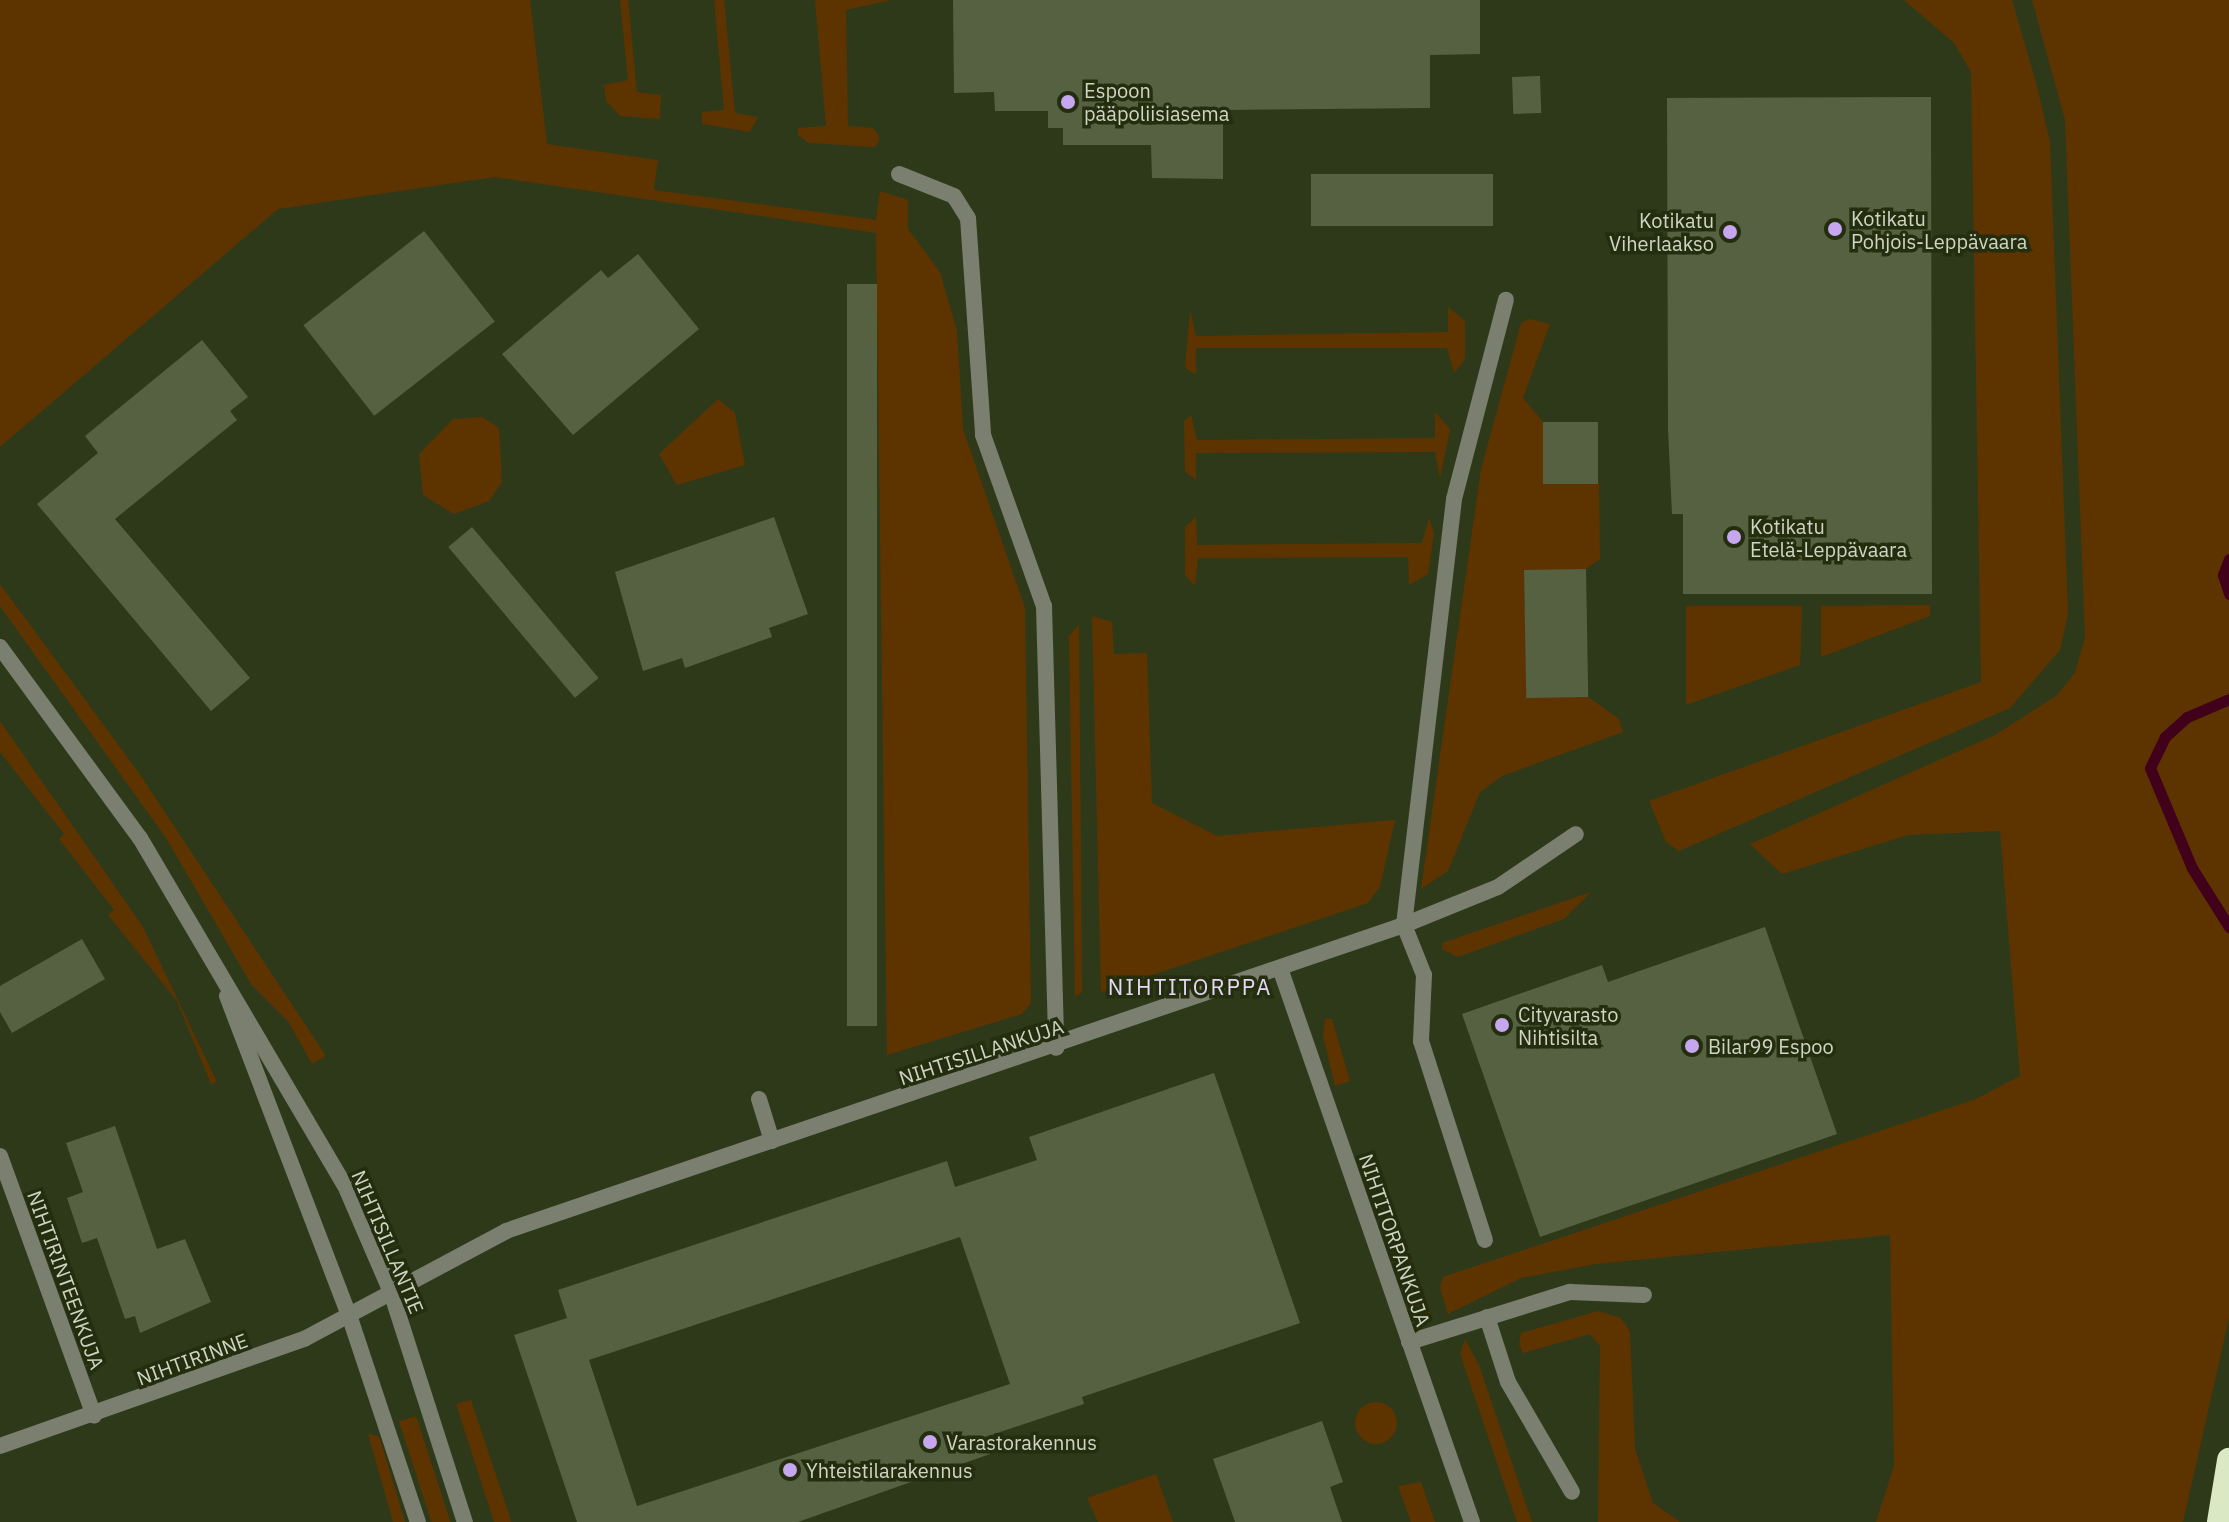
<!DOCTYPE html>
<meta charset="utf-8">
<style>
body{margin:0}
#map{position:relative;width:2229px;height:1522px;overflow:hidden;background:#2e391a;font-family:"IBM Plex Sans",sans-serif}
div>[style]{position:absolute}
.green>*{inset:0;background:#5d3400;transform-origin:0 0}
.round{border-radius:50%}
.stream>*{height:11px;margin:-5.5px;padding:0 5.5px;transform-origin:5.5px;border-radius:5.5px;background:#41011a}
.building>*{inset:0;background:#566141;transform-origin:0 0}
.service>*{height:16px;margin:-8px;padding:0 8px;transform-origin:8px;border-radius:8px;background:#7a7f70}
.minor>*{height:16px;margin:-8px;padding:0 8px;transform-origin:8px;border-radius:8px;background:#7a7f70}
.tertiary>*{height:16px;margin:-8px;padding:0 8px;transform-origin:8px;border-radius:8px;background:#7a7f70}
.motorway>*{height:24px;margin:-12px;padding:0 12px;transform-origin:12px;border-radius:12px;background:#dae8c3}
.dots>*{width:22px;height:22px;translate:-50% -50%;box-sizing:border-box;border:4px solid #242e0f;border-radius:50%}
span{translate:-50% -50%;white-space:nowrap;text-align:center;line-height:1.15;-webkit-text-stroke:7px #242e0f;paint-order:stroke}
.poi-label{font-size:20px;color:#ced5c3}
.left{translate:0 -50%;text-align:left}
.right{translate:-100% -50%;text-align:right}
.street-label{font-size:20px;color:#ced5c3}
.neighbourhood-label{font-size:22px;color:#e4d9f5;letter-spacing:2px}
</style>
<div id="map">
<div class="green">
<i style="clip-path:polygon(0 0,530px 0,547px 144px,658px 160px,654px 190px,876px 220px,880px 191px,908px 200px,908px 229px,940px 272px,957px 331px,963px 429px,1025px 608px,1031px 1003px,1022px 1014px,887px 1055px,876px 233px,495px 177px,278px 209px,0 447px)"></i>
<i style="clip-path:polygon(620px 0,628px 0,637px 92px,661px 95px,660px 119px,620px 116px,606px 101px,604px 85px,628px 80px)"></i>
<i style="clip-path:polygon(714px 0,724px 0,735px 113px,758px 117px,750px 132px,702px 124px,702px 112px,724px 110px)"></i>
<i style="clip-path:polygon(815px 0,891px 0,846px 10px,848px 126px,873px 128px,880px 138px,875px 147px,809px 143px,798px 135px,798px 128px,826px 126px)"></i>
<i style="clip-path:polygon(1904px 0,2012px 0,2036px 82px,2050px 142px,2068px 613px,2060px 650px,2010px 708px,1679px 851px,1666px 842px,1649px 801px,1981px 682px,1971px 72px,1954px 43px)"></i>
<i style="clip-path:polygon(2032px 0,2229px 0,2229px 1318px,2183px 1522px,1876px 1522px,1894px 1466px,1890px 1235px,1596px 1264px,1521px 1278px,1448px 1314px,1440px 1288px,1443px 1277px,1976px 1099px,2020px 1076px,2000px 831px,1908px 835px,1782px 874px,1750px 844px,1995px 735px,2056px 696px,2075px 673px,2085px 637px,2065px 120px)"></i>
<i style="clip-path:polygon(1448px 307px,1465px 321px,1465px 359px,1454px 373px,1447px 348px,1196px 348px,1196px 374px,1185px 368px,1190px 310px,1196px 336px,1448px 332px)"></i>
<i style="clip-path:polygon(1530px 319px,1550px 324px,1523px 398px,1543px 422px,1544px 484px,1599px 483px,1600px 559px,1586px 569px,1524px 571px,1527px 697px,1588px 697px,1619px 719px,1623px 732px,1502px 776px,1480px 792px,1448px 871px,1421px 889px,1481px 469px,1521px 323px)"></i>
<i style="clip-path:polygon(718px 399px,735px 413px,745px 465px,677px 485px,659px 454px)"></i>
<i style="clip-path:polygon(1435px 412px,1450px 429px,1440px 479px,1435px 452px,1196px 453px,1196px 480px,1185px 472px,1184px 421px,1191px 415px,1197px 440px,1435px 438px)"></i>
<i style="clip-path:polygon(482px 417px,499px 428px,502px 482px,489px 501px,454px 514px,423px 495px,419px 454px,453px 419px)"></i>
<i style="clip-path:polygon(1196px 517px,1197px 545px,1422px 543px,1429px 518px,1434px 533px,1428px 574px,1409px 585px,1408px 557px,1198px 558px,1195px 586px,1185px 575px,1185px 527px)"></i>
<i style="clip-path:polygon(0 584px,139px 773px,326px 1056px,312px 1064px,288px 1021px,251px 984px,166px 838px,0 606px)"></i>
<i style="clip-path:polygon(1930px 605px,1930px 616px,1821px 657px,1821px 606px)"></i>
<i style="clip-path:polygon(1686px 606px,1802px 606px,1800px 665px,1686px 705px)"></i>
<i style="clip-path:polygon(1092px 616px,1112px 622px,1114px 654px,1147px 653px,1152px 803px,1217px 836px,1395px 820px,1380px 887px,1368px 903px,1101px 992px)"></i>
<i style="clip-path:polygon(1079px 625px,1082px 992px,1075px 997px,1069px 636px)"></i>
<i style="clip-path:polygon(0 721px,143px 927px,217px 1082px,211px 1084px,177px 1001px,108px 915px,114px 910px,59px 839px,64px 834px,0 752px)"></i>
<i style="clip-path:polygon(1591px 892px,1564px 919px,1458px 957px,1442px 949px,1442px 943px)"></i>
<i style="clip-path:polygon(1332px 1019px,1350px 1081px,1335px 1086px,1323px 1036px,1325px 1019px)"></i>
<i style="clip-path:polygon(1409px 1252px,1431px 1313px,1430px 1314px,1410px 1303px,1394px 1257px)"></i>
<i style="clip-path:polygon(1598px 1311px,1621px 1318px,1630px 1331px,1635px 1449px,1653px 1503px,1680px 1522px,1598px 1522px,1600px 1346px,1590px 1334px,1523px 1353px,1519px 1345px,1521px 1333px)"></i>
<i style="clip-path:polygon(1465px 1339px,1479px 1365px,1532px 1522px,1517px 1522px,1460px 1354px)"></i>
<i style="clip-path:polygon(471px 1400px,511px 1520px,511px 1522px,494px 1522px,456px 1404px)"></i>
<i class="round" style="left:1355px;top:1402px;width:42px;height:42px"></i>
<i style="left:416px;top:1416px;width:111px;height:18px;rotate:72deg"></i>
<i style="clip-path:polygon(368px 1434px,379px 1436px,405px 1522px,393px 1522px)"></i>
<i style="clip-path:polygon(1156px 1474px,1173px 1522px,1098px 1522px,1087px 1498px)"></i>
<i style="clip-path:polygon(1421px 1482px,1435px 1522px,1411px 1522px,1398px 1486px)"></i>
</div>
<div class="stream">
<i style="left:2229px;top:559px;width:17px;rotate:111deg"></i>
<i style="left:2223px;top:575px;width:20px;rotate:72deg"></i>
<i style="left:2229px;top:699px;width:46px;rotate:156.8deg"></i>
<i style="left:2187px;top:717px;width:30px;rotate:138deg"></i>
<i style="left:2165px;top:737px;width:34px;rotate:116deg"></i>
<i style="left:2150px;top:768px;width:108px;rotate:67.2deg"></i>
<i style="left:2192px;top:868px;width:70px;rotate:57.9deg"></i>
</div>
<div class="building">
<i style="clip-path:polygon(953px 0,1480px 0,1480px 54px,1430px 55px,1430px 108px,1223px 110px,1223px 179px,1152px 178px,1151px 145px,1063px 145px,1063px 128px,1048px 128px,1048px 111px,995px 111px,994px 92px,954px 93px)"></i>
<i style="left:1540px;top:76px;width:37px;height:28px;rotate:88deg"></i>
<i style="clip-path:polygon(1931px 97px,1932px 594px,1683px 594px,1683px 514px,1672px 514px,1668px 429px,1667px 98px)"></i>
<i style="left:1493px;top:174px;width:52px;height:182px;rotate:90deg"></i>
<i style="left:424px;top:231px;width:115px;height:153px;rotate:52deg"></i>
<i style="clip-path:polygon(638px 254px,699px 329px,573px 435px,502px 354px,601px 270px,608px 278px)"></i>
<i style="left:847px;top:284px;width:30px;height:742px"></i>
<i style="clip-path:polygon(202px 340px,248px 397px,230px 411px,237px 420px,115px 519px,250px 678px,211px 711px,37px 504px,98px 453px,85px 436px)"></i>
<i style="left:1543px;top:422px;width:55px;height:62px"></i>
<i style="clip-path:polygon(774px 517px,808px 614px,769px 628px,772px 637px,685px 668px,682px 658px,643px 671px,615px 572px)"></i>
<i style="left:472px;top:527px;width:197px;height:31px;rotate:50deg"></i>
<i style="left:1586px;top:569px;width:128px;height:62px;rotate:89deg"></i>
<i style="clip-path:polygon(1765px 927px,1837px 1134px,1540px 1237px,1462px 1014px,1602px 965px,1608px 982px)"></i>
<i style="clip-path:polygon(82px 939px,105px 979px,12px 1033px,0 1012px,0 986px)"></i>
<i style="clip-path:polygon(evenodd,1214px 1073px,1300px 1323px,1082px 1397px,1084px 1404px,985px 1437px,990px 1454px,798px 1522px,577px 1522px,514px 1335px,567px 1318px,558px 1290px,947px 1161px,955px 1187px,1037px 1160px,1029px 1137px,1214px 1073px,960px 1237px,1010px 1384px,637px 1506px,589px 1360px,960px 1237px)"></i>
<i style="clip-path:polygon(115px 1126px,157px 1249px,185px 1239px,211px 1302px,140px 1333px,135px 1316px,125px 1319px,97px 1238px,82px 1243px,67px 1198px,83px 1192px,66px 1143px)"></i>
<i style="clip-path:polygon(1322px 1421px,1343px 1482px,1330px 1487px,1342px 1522px,1235px 1522px,1213px 1459px)"></i>
</div>
<div class="service">
<i style="left:899px;top:174px;width:59px;rotate:21.8deg"></i>
<i style="left:954px;top:196px;width:26px;rotate:58deg"></i>
<i style="left:968px;top:218px;width:218px;rotate:86deg"></i>
<i style="left:983px;top:435px;width:182px;rotate:70.4deg"></i>
<i style="left:1404px;top:925px;width:54px;rotate:68.2deg"></i>
<i style="left:1424px;top:975px;width:66px;rotate:92.6deg"></i>
<i style="left:1421px;top:1041px;width:209px;rotate:72.2deg"></i>
<i style="left:759px;top:1099px;width:44px;rotate:72.8deg"></i>
<i style="left:1487px;top:1317px;width:68px;rotate:72.1deg"></i>
<i style="left:1508px;top:1382px;width:127px;rotate:59.8deg"></i>
<i style="left:1409px;top:1342px;width:169px;rotate:-17.3deg"></i>
<i style="left:1570px;top:1292px;width:74px;rotate:2.3deg"></i>
</div>
<div class="minor">
<i style="left:1044px;top:606px;width:442px;rotate:88.4deg"></i>
<i style="left:1404px;top:925px;width:429px;rotate:-83.3deg"></i>
<i style="left:1454px;top:499px;width:206px;rotate:-75.4deg"></i>
<i style="left:1281px;top:971px;width:583px;rotate:70.88deg"></i>
<i style="left:0;top:1156px;width:276px;rotate:70.1deg"></i>
<i style="left:0;top:1446px;width:324px;rotate:-19.4deg"></i>
<i style="left:306px;top:1338px;width:227px;rotate:-28.1deg"></i>
<i style="left:506px;top:1231px;width:949px;rotate:-18.82deg"></i>
<i style="left:1404px;top:925px;width:101px;rotate:-22deg"></i>
<i style="left:1498px;top:887px;width:94px;rotate:-34.2deg"></i>
</div>
<div class="tertiary">
<i style="left:0;top:647px;width:237px;rotate:53.8deg"></i>
<i style="left:140px;top:838px;width:408px;rotate:59.5deg"></i>
<i style="left:347px;top:1190px;width:111px;rotate:66.7deg"></i>
<i style="left:391px;top:1292px;width:242px;rotate:72.2deg"></i>
<i style="left:227px;top:996px;width:342px;rotate:69.1deg"></i>
<i style="left:349px;top:1315px;width:218px;rotate:71.6deg"></i>
</div>
<div class="motorway">
<i style="left:2219px;top:1522px;width:63px;rotate:-80.8deg"></i>
</div>
<div class="dots">
<i style="left:1068px;top:102px;background:#c7a6f0"></i>
<i style="left:1835px;top:229px;background:#c7a6f0"></i>
<i style="left:1730px;top:232px;background:#c7a6f0"></i>
<i style="left:1734px;top:537px;background:#c7a6f0"></i>
<i style="left:1502px;top:1025px;background:#c7a6f0"></i>
<i style="left:1692px;top:1046px;background:#c7a6f0"></i>
<i style="left:930px;top:1442px;background:#c7a6f0"></i>
<i style="left:790px;top:1470px;background:#c7a6f0"></i>
</div>
<div class="poi-label">
<span class="left" style="left:1084px;top:102px">Espoon<br>pääpoliisiasema</span>
<span class="left" style="left:1851px;top:230px">Kotikatu<br>Pohjois-Leppävaara</span>
<span class="right" style="left:1714px;top:232px">Kotikatu<br>Viherlaakso</span>
<span class="left" style="left:1750px;top:538px">Kotikatu<br>Etelä-Leppävaara</span>
<span class="left" style="left:1518px;top:1026px">Cityvarasto<br>Nihtisilta</span>
<span class="left" style="left:1708px;top:1046px">Bilar99 Espoo</span>
<span class="left" style="left:946px;top:1442px">Varastorakennus</span>
<span class="left" style="left:806px;top:1470px">Yhteistilarakennus</span>
</div>
<div class="street-label">
<span style="left:981px;top:1052px;rotate:-18deg">NIHTISILLANKUJA</span>
<span style="left:1395px;top:1240px;rotate:71deg">NIHTITORPANKUJA</span>
<span style="left:388px;top:1242px;rotate:67deg">NIHTISILLANTIE</span>
<span style="left:66px;top:1280px;rotate:70deg">NIHTIRINTEENKUJA</span>
<span style="left:192px;top:1359px;rotate:-20deg">NIHTIRINNE</span>
</div>
<div class="neighbourhood-label">
<span style="left:1190px;top:987px">NIHTITORPPA</span>
</div>
</div>
